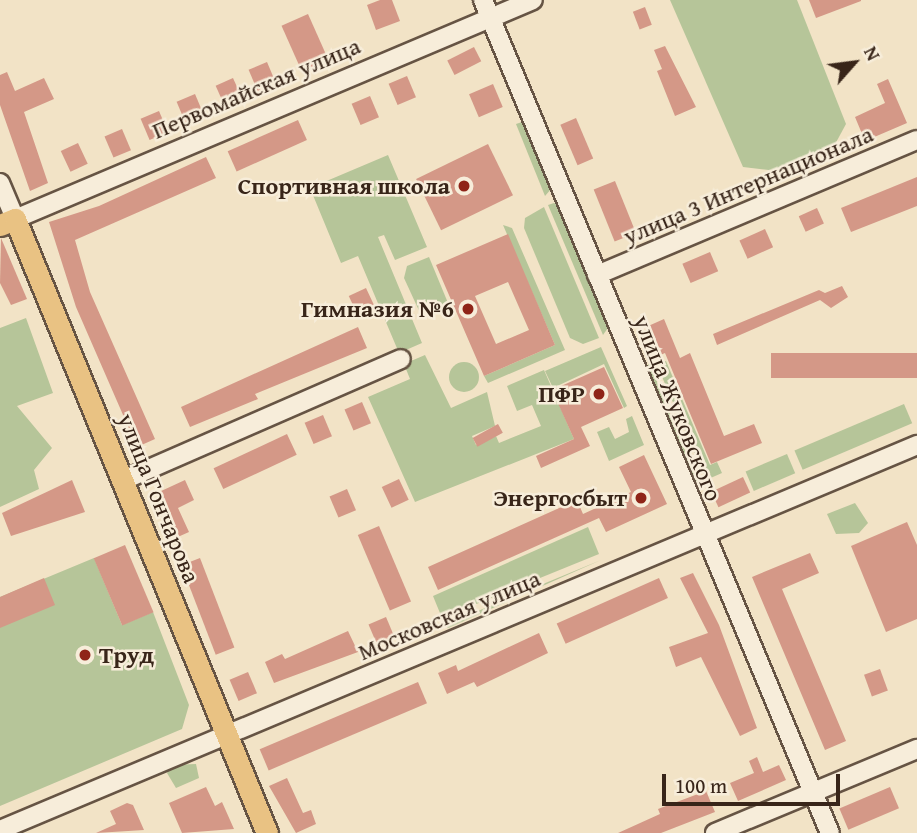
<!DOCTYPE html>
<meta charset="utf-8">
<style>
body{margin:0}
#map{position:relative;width:917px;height:833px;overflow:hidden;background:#f2e3c6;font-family:"Gentium Book Plus",serif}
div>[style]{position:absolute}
.green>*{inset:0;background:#b6c599;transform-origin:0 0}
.round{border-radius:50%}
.building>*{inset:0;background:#d49887;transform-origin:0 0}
.roads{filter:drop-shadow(2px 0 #665444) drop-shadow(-2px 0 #665444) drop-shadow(0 2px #665444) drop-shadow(0 -2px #665444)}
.minor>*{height:18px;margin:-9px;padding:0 9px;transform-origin:9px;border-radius:9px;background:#f7edda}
.major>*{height:21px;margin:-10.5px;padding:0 10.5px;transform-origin:10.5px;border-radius:10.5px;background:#e9c283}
.dots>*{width:19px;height:19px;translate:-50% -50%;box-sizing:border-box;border:4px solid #f7edda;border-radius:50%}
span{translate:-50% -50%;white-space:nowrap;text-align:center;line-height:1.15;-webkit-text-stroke:5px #f7edda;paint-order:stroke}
.street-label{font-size:24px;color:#382519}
.poi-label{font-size:24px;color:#382519;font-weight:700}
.right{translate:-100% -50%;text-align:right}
.left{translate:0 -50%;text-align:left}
.north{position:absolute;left:819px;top:28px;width:70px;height:70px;-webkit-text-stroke:5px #f7edda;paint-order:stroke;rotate:62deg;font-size:19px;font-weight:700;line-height:28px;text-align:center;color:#382519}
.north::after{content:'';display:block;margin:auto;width:24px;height:32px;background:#382519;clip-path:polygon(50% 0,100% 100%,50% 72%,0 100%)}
.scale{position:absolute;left:662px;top:774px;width:178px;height:32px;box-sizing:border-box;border:4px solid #382519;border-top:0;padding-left:9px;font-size:21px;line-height:24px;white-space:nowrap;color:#382519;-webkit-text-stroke:5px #f7edda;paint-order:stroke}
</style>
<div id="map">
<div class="green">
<i style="clip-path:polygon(670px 0,797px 0,846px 124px,833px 148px,778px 171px,743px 167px)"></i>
<i style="clip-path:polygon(522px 122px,552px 188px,545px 196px,516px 124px)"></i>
<i style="clip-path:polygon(388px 155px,427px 247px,395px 260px,384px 235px,378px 237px,422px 343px,399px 353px,358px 256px,341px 263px,310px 188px)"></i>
<i style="clip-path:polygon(554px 203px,560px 206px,610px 325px,603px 335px,548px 205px)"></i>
<i style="clip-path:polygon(544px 207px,599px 338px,583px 344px,570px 338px,524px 228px,525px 218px)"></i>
<i style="clip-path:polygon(503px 225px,512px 228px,565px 350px,488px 383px,484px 376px,555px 345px)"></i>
<i style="clip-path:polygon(429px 257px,448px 303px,421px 315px,404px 278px,407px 266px)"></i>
<i style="clip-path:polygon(26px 318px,53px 393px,17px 406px,52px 448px,34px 470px,39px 489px,0 507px,0 328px)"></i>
<i style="clip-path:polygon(601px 347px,627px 406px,624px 408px,604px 364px,553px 388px,545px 371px)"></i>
<i style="clip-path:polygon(425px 355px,451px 408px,487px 392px,495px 426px,472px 436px,476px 445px,496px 436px,499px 443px,541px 426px,532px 405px,517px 411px,507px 386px,544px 370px,574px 439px,415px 502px,368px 397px,410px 379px,404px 364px)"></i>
<i style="clip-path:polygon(666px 361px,710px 465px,717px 462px,722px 473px,706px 480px,657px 365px)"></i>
<i class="round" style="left:449px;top:362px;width:30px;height:30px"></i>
<i style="left:650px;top:364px;width:129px;height:8px;rotate:68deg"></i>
<i style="left:904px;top:404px;width:21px;height:119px;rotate:67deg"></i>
<i style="clip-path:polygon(632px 416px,644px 445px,609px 461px,597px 432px,609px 427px,615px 439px,629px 432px,626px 419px)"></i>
<i style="left:787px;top:454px;width:21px;height:45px;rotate:67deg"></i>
<i style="clip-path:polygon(855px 503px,868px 523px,859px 533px,836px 534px,827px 514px)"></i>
<i style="clip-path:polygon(588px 527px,599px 554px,442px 618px,433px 596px)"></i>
<i style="clip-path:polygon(94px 558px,122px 625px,153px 612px,189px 705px,182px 729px,0 806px,0 597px)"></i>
<i style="clip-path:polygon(601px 560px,448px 628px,444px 625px)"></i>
<i style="clip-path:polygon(196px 764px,199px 778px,176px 788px,167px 773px,172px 765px)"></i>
</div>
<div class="building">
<i style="clip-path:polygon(380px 0,392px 0,400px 21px,376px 30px,367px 5px)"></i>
<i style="clip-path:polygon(809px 0,861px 0,861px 1px,816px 18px)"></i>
<i style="left:645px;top:7px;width:19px;height:13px;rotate:69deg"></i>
<i style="left:308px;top:14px;width:52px;height:29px;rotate:66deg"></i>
<i style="clip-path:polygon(665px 46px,696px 107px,675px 116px,657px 71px,662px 69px,654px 50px)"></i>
<i style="left:474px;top:47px;width:16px;height:30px;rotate:63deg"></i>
<i style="left:267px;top:62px;width:23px;height:20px;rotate:67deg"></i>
<i style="clip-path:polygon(7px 72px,15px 91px,44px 78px,54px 99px,24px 112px,48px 183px,30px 191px,0 105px,0 75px)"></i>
<i style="left:407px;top:76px;width:23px;height:20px;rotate:67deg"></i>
<i style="left:233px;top:78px;width:22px;height:19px;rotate:66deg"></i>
<i style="clip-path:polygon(888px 79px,907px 123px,865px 141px,855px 117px,885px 103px,877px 84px)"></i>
<i style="left:493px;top:84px;width:25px;height:26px;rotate:67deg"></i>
<i style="left:195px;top:94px;width:23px;height:20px;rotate:67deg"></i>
<i style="left:370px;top:96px;width:23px;height:20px;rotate:67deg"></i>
<i style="left:159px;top:111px;width:23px;height:20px;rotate:67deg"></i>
<i style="left:576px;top:118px;width:44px;height:17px;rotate:67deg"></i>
<i style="left:298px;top:120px;width:22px;height:77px;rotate:66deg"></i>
<i style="left:122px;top:129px;width:23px;height:19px;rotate:67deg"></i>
<i style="left:78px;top:143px;width:23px;height:19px;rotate:65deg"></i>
<i style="left:488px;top:144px;width:57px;height:80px;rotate:64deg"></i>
<i style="clip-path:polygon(206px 157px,216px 178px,75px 240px,90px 292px,155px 439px,137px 447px,76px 307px,49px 222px,99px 206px)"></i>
<i style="clip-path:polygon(917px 177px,917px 206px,851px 232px,841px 208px)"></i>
<i style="left:615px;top:181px;width:56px;height:23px;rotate:68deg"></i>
<i style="left:817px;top:208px;width:17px;height:20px;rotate:66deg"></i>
<i style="left:765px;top:229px;width:20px;height:28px;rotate:66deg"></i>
<i style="clip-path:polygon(evenodd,508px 234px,555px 345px,484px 376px,436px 265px,508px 234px,508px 282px,529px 330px,496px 344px,475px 296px,508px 282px)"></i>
<i style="clip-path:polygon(1px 238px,27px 299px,11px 305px,0 283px)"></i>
<i style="left:710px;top:252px;width:21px;height:30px;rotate:67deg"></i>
<i style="clip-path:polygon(842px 286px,848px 297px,831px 308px,820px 300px,717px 345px,713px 334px,819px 290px,825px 293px)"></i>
<i style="left:366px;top:288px;width:23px;height:19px;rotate:65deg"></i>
<i style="clip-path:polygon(664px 319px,680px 358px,690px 353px,724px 436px,754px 424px,762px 443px,711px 464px,665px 353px,658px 356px,646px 327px)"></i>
<i style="clip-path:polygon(358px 327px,367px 348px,255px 394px,258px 399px,190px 427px,181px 407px)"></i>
<i style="left:917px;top:353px;width:25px;height:146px;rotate:90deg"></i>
<i style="clip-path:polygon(604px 367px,623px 408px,581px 427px,590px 446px,541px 468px,536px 456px,574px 439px,552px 390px)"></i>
<i style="left:362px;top:402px;width:23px;height:19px;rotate:67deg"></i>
<i style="left:323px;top:415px;width:23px;height:20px;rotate:67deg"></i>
<i style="left:498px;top:424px;width:10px;height:29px;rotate:61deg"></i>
<i style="left:287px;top:434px;width:23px;height:81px;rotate:65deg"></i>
<i style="clip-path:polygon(644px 455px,667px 504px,606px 532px,599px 518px,438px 590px,428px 567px,577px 500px,583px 514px,631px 492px,619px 467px)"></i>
<i style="left:743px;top:477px;width:17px;height:35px;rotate:65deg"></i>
<i style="left:399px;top:479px;width:23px;height:19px;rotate:65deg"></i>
<i style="clip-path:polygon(72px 480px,85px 512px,11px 536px,2px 513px)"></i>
<i style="clip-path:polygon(185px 480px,194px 500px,178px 508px,189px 532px,171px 540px,162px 519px,170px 515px,159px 492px)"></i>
<i style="left:347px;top:489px;width:23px;height:19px;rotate:67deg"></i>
<i style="clip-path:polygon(907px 522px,917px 545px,917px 619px,886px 632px,851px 546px)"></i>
<i style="left:379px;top:526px;width:82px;height:23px;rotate:67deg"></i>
<i style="left:125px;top:545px;width:73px;height:34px;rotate:67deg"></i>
<i style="clip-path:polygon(810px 553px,819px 573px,782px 589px,846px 741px,825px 750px,752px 577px)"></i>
<i style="left:200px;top:558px;width:96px;height:20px;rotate:69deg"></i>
<i style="clip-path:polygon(693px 573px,719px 625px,757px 728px,740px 736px,701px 657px,676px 667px,669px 647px,708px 633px,680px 578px)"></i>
<i style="clip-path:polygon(44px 578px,55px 605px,0 628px,0 597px)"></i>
<i style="left:659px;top:578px;width:22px;height:112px;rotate:66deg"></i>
<i style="left:386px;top:617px;width:23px;height:19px;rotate:67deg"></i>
<i style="clip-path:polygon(348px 631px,358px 652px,274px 683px,265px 662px,282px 654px,285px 659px)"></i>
<i style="clip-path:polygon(539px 633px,548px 653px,477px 687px,474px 682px,447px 694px,438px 673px,456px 665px,458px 671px)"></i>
<i style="left:880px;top:669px;width:23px;height:17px;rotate:70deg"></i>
<i style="left:248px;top:672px;width:23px;height:20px;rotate:67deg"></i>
<i style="left:418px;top:682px;width:23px;height:172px;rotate:67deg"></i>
<i style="clip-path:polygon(757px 757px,763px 772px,779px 765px,786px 780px,738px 801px,730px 783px,754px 773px,749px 761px)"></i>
<i style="clip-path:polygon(287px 778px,303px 813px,311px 810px,316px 824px,296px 833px,269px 786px)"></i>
<i style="clip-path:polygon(206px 787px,215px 806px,222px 802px,234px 829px,182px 833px,169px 803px)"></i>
<i style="left:890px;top:787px;width:23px;height:55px;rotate:67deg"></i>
<i style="clip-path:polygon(706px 791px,715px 812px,661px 833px,618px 833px,660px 814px,658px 809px)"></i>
<i style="clip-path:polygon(127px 803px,133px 805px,144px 830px,96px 833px,116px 824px,110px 811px)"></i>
</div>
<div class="roads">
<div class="minor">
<i style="left:483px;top:0;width:902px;rotate:67.39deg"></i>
<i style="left:0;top:183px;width:39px;rotate:67deg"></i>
<i style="left:15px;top:219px;width:562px;rotate:-22.92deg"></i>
<i style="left:597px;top:275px;width:347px;rotate:-22.9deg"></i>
<i style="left:124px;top:480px;width:302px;rotate:-23.6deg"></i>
<i style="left:0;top:830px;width:995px;rotate:-22.77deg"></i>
<i style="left:715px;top:833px;width:219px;rotate:-22.6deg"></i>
</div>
<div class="major">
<i style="left:0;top:225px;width:16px;rotate:-22deg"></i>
<i style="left:15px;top:219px;width:664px;rotate:67.69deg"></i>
</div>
</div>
<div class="dots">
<i style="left:464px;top:186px;background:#8f2418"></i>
<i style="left:468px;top:309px;background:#8f2418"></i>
<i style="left:599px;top:394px;background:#8f2418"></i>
<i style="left:641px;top:498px;background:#8f2418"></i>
<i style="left:85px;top:655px;background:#8f2418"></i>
</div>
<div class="street-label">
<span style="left:256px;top:88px;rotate:-23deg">Первомайская улица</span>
<span style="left:748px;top:185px;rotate:-23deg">улица 3 Интернационала</span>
<span style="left:678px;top:408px;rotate:68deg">улица Жуковского</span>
<span style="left:159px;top:498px;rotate:68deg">улица Гончарова</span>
<span style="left:449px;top:615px;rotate:-23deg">Московская улица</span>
</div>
<div class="poi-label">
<span class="right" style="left:450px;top:186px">Спортивная школа</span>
<span class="right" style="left:454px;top:309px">Гимназия №6</span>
<span class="right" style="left:585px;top:394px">ПФР</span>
<span class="right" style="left:627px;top:498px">Энергосбыт</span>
<span class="left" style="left:99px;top:655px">Труд</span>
</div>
<div class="north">N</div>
<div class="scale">100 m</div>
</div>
